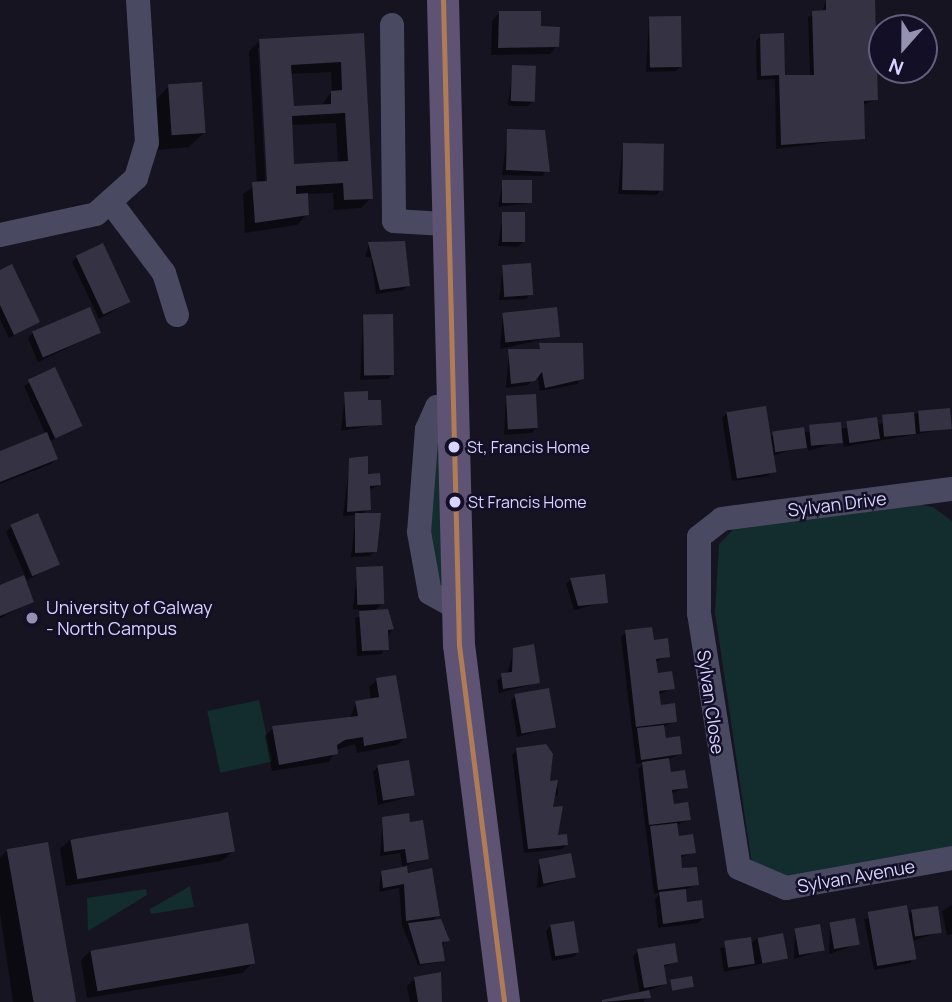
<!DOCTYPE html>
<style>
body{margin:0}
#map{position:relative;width:952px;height:1002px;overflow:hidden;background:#161421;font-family:Manrope,sans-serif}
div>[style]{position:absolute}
.green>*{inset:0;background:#132c2d;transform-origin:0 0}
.shadow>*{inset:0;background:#0007}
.building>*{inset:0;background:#343243;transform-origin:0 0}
.minor>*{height:24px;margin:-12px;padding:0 12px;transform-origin:12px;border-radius:12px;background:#4a4962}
.major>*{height:32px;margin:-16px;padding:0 16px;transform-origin:16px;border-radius:16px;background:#5e5373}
.bus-1>*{height:5px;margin:-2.5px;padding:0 2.5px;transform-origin:2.5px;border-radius:2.5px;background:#b07c57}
.dots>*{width:19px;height:19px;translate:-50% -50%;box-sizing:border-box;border:4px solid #130f26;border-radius:50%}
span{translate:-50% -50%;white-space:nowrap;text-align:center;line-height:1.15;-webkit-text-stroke:5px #130f26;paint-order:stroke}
.bus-label{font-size:16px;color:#d9d4ff}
.left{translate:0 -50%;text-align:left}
.street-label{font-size:18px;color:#d9d4ff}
.poi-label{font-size:18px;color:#d9d4ff}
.north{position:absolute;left:868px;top:14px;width:70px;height:70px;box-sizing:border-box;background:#130f26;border:2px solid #625e7d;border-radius:50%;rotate:201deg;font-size:19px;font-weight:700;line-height:28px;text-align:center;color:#d9d4ff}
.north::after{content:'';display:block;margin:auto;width:24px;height:32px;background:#9591b1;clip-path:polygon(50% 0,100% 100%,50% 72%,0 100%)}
</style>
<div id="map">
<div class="green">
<i style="clip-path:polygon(438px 432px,442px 592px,427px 533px)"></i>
<i style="clip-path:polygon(916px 504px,933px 507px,952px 521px,952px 847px,784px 877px,752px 865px,715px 612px,719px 544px,735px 528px)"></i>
<i style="left:259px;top:700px;width:63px;height:53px;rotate:78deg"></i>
<i style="clip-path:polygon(190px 886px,194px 907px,151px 914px,150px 909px)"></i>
<i style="clip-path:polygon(146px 889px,147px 895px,88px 931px,87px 898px)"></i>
</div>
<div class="shadow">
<i style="clip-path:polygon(874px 0,876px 100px,862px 105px,863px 138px,776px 149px,775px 79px,757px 80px,756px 41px,761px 36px,783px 77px,810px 77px,808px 17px,822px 12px,826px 1px)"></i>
<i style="clip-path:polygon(499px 13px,539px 28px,557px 46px,550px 54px,491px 55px,492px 21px)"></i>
<i style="clip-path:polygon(649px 19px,681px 66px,676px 71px,646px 72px)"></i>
<i style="clip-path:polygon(evenodd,362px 34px,371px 198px,361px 208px,334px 210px,333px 193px,306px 194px,307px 214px,297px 225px,245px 233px,243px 194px,257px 184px,249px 51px,260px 40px,362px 34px,258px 48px,261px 48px,269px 190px,266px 190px,258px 48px,362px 34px,331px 72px,332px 91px,321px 106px,292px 108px,290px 74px,331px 72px,362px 34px,336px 123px,338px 164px,293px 166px,290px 125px,336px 123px)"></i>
<i style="clip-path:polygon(513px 67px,533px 101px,528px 106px,508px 106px)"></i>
<i style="clip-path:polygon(169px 86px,205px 132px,189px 147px,158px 150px,154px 102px)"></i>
<i style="clip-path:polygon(508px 131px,549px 156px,543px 176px,502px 175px)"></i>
<i style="clip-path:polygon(623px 145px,661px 190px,656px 195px,618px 194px)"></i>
<i style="clip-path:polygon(503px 182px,530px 203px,498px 207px)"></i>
<i style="clip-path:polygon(503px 214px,523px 242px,518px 247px,498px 246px)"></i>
<i style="clip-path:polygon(369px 244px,408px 286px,403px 290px,376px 294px,371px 257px,365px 257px)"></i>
<i style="clip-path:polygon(77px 257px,129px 302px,99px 319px,72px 262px)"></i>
<i style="clip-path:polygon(503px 266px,531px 294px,526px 299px,499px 300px)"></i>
<i style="clip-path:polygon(0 272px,38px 322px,9px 338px,0 319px)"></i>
<i style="clip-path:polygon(503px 312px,558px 336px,500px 349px)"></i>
<i style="clip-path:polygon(363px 316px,393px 374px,388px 379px,360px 380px)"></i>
<i style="clip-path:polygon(33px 333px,99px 333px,38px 362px,28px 338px)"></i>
<i style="clip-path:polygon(581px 345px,578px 384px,540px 391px,537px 375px,528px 385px,506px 388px,509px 351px)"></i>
<i style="clip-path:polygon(54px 369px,80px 426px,49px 442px,56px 459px,51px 464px,0 484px,0 453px,46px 435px,24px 386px)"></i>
<i style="clip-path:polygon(345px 394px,367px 402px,380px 424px,341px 431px)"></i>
<i style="clip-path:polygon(506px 398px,537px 428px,532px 433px,504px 435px)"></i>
<i style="clip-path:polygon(727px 413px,769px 436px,876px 425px,919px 413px,950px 428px,844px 447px,843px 441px,808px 451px,807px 445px,772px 456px,769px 476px,732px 481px,722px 418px)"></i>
<i style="clip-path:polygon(350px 459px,379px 485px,369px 490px,364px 515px,375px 551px,370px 556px,351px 557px,356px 515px,343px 516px)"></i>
<i style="clip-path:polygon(11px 527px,58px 564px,27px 580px,6px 532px)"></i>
<i style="clip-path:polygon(357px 569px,382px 603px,374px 612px,392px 629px,382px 654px,357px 656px,355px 618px,373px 612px,353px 609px)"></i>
<i style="clip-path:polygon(571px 579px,606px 602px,574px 610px,566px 584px)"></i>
<i style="clip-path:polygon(0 587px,32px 602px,0 618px)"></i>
<i style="clip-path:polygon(626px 632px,668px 656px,655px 662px,656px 675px,673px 688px,658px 695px,659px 707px,676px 721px,662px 727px,664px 740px,680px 754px,668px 760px,669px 773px,686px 787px,671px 794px,672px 806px,689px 820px,676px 825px,677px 838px,694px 852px,680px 858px,681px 870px,698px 884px,684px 890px,686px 904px,703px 918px,698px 923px,658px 928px,655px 899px,660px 893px,654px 894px,638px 769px,644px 763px,636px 764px,621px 637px)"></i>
<i style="clip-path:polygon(514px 649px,538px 683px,499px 693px,497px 680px,507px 674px)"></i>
<i style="clip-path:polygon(377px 680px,405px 738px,397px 745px,357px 753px,355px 744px,336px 750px,329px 762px,272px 771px,265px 736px,273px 728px,350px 718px,356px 703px,371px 700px,369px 687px)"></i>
<i style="clip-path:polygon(516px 696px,554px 727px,517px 737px,511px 701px)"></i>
<i style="clip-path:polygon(517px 750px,548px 783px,557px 782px,558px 794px,551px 799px,555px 837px,567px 844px,562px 849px,524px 853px,512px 755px)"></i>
<i style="clip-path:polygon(378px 767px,413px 796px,378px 805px,373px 772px)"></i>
<i style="clip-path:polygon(383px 819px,409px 823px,428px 858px,405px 866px,438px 915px,431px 922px,446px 928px,441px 962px,418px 965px,402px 925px,399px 888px,379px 892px,381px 872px,403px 869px,400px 853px,380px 856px)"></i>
<i style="clip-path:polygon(71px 839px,233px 851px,222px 861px,66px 886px,60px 849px)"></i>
<i style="clip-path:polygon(8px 850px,74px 1002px,13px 1002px,0 913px,0 858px)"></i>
<i style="clip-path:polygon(539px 859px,575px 877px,537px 888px)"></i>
<i style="clip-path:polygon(952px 905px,952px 934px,947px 935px,942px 911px)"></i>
<i style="clip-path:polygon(912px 912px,941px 932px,912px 941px,911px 963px,874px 970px,864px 919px)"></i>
<i style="clip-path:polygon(830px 924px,858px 944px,829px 954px)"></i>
<i style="clip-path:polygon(551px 926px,578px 952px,573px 957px,552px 961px,546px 931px)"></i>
<i style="clip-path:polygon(795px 930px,823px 950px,794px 959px)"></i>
<i style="clip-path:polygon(757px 938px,786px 958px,724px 972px,720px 948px,750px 945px)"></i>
<i style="clip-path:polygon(91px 950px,253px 963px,242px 973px,87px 998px,81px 960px)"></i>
<i style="clip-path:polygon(638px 951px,676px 961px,662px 968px,665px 984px,647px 991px,644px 1002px,602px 1002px,640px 994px,633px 956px)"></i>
<i style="clip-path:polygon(439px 974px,442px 1002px,410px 1002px,407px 986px,415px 978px)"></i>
</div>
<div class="building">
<i style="clip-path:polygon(826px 0,875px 0,878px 100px,864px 101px,865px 139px,781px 145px,779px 75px,761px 76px,760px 34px,784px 33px,785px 75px,814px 75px,812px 11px,826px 10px)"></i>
<i style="clip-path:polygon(499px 11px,541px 11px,541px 26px,560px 27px,559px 47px,498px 48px)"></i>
<i style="left:681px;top:16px;width:51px;height:32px;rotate:89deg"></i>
<i style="clip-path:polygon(evenodd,364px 33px,373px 199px,344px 200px,343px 183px,296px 186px,296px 194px,308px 193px,309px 215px,255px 223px,252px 182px,267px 181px,259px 39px,364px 33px,341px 62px,342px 90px,331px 91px,331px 104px,294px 106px,291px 65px,341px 62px,364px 33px,345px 113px,348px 161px,294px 164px,292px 116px,345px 113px)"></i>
<i style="left:512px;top:65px;width:24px;height:36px;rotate:2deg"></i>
<i style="left:202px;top:82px;width:51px;height:34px;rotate:86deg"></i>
<i style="clip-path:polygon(507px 129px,545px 130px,550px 172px,506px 170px)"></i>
<i style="left:623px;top:143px;width:41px;height:47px;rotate:1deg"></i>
<i style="left:502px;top:180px;width:30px;height:23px"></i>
<i style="left:502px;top:212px;width:23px;height:30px"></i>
<i style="clip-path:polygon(405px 241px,410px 286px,380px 290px,368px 242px)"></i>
<i style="left:103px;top:243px;width:65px;height:30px;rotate:65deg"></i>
<i style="left:531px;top:263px;width:32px;height:29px;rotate:86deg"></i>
<i style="clip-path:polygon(12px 264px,40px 322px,14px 335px,0 305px,0 270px)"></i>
<i style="left:90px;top:307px;width:28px;height:63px;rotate:67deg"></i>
<i style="left:557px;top:307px;width:30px;height:55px;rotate:84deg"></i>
<i style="left:393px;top:314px;width:61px;height:30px;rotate:89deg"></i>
<i style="clip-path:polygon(539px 343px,583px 343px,584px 379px,545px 388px,542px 372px,535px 381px,511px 384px,508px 349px,540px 349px)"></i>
<i style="left:55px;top:367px;width:65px;height:30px;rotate:65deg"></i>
<i style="clip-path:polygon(368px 391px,368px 400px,381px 400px,382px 425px,346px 427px,344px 392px)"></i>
<i style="left:536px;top:394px;width:34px;height:30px;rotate:87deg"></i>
<i style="left:766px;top:406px;width:67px;height:40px;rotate:81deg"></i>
<i style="left:950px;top:408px;width:21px;height:32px;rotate:85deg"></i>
<i style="left:914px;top:412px;width:22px;height:32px;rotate:85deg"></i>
<i style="left:877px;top:417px;width:22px;height:31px;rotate:82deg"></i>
<i style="left:841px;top:422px;width:21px;height:32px;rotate:85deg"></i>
<i style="left:804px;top:427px;width:21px;height:32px;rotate:82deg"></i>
<i style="clip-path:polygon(47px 432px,58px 459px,0 482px,0 451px)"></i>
<i style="clip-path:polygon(368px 456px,368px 474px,380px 473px,381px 485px,370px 486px,371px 510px,347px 512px,349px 458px)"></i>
<i style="left:38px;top:513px;width:56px;height:30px;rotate:67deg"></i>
<i style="clip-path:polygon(355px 513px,381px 513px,377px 552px,355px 553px)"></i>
<i style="left:383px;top:566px;width:38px;height:27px;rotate:88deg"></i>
<i style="clip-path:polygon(605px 574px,608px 603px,578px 606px,570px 578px)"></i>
<i style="clip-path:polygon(24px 575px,34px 602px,0 616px,0 585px)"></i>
<i style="clip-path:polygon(388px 609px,394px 629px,388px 630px,389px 650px,362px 651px,359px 611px)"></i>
<i style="clip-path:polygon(652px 627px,654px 640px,668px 638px,670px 657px,656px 659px,658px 673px,672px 671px,675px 689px,659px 691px,661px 705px,675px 703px,677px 722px,636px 727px,625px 630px)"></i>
<i style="clip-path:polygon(534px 644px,540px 683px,503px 689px,501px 673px,512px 672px,513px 648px)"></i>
<i style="clip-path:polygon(396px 675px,407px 738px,364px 746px,363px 737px,345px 740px,337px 745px,338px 754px,279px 765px,272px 726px,358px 716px,355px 701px,379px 697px,376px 678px)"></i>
<i style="left:549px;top:688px;width:40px;height:35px;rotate:80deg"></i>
<i style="clip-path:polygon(664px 725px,666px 738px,680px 736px,682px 754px,641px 760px,637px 728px)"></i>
<i style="clip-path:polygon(546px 744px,553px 754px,550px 781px,558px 780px,553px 807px,563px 806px,558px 835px,567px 834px,568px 845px,528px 849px,516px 748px)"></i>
<i style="clip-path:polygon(669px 758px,671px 772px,685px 770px,688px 788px,672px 790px,674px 804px,688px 802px,691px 820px,649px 825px,642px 762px)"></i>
<i style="left:409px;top:760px;width:36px;height:32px;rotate:81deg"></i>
<i style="left:228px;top:812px;width:40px;height:160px;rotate:80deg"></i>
<i style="clip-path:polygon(409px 813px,410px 822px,423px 820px,429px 859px,407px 863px,405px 849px,384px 852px,382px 817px)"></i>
<i style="clip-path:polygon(677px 823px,679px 836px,693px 834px,696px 853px,681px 855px,682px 868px,697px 867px,699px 885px,658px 890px,650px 826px)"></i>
<i style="left:48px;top:842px;width:162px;height:42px;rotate:80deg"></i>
<i style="left:571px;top:853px;width:25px;height:33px;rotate:79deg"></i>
<i style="clip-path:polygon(407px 866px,408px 873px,432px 868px,440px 916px,406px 921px,404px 884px,383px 888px,381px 871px)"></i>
<i style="clip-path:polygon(686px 889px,687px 902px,702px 900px,704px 918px,663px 924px,659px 892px)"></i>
<i style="left:907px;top:905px;width:55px;height:40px;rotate:80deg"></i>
<i style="left:938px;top:906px;width:27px;height:27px;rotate:82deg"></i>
<i style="left:855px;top:918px;width:27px;height:26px;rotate:80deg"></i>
<i style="clip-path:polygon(441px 919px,450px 941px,442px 942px,445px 961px,420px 964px,408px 923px)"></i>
<i style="left:574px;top:921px;width:32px;height:24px;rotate:81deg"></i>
<i style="left:248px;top:923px;width:41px;height:160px;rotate:80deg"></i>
<i style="left:820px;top:924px;width:27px;height:26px;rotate:80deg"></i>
<i style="left:783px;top:933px;width:26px;height:26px;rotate:79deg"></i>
<i style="left:751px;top:937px;width:27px;height:27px;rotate:82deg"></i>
<i style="clip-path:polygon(675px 943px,678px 962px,664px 965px,667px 984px,644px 988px,637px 949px)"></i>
<i style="clip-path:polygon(441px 972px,442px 1002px,418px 1002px,414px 977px)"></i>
<i style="left:692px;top:976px;width:11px;height:22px;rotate:80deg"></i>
<i style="clip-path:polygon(649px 990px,651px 998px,602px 1002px,602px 1000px)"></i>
</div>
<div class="minor">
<i style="left:392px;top:25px;width:196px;rotate:89.4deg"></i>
<i style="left:394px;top:221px;width:51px;rotate:3.4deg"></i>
<i style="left:112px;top:204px;width:86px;rotate:53deg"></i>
<i style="left:164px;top:273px;width:44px;rotate:72.8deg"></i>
<i style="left:0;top:235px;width:98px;rotate:-12.3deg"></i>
<i style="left:96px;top:214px;width:54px;rotate:-42deg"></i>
<i style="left:136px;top:178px;width:37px;rotate:-73deg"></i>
<i style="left:147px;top:143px;width:143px;rotate:-93.6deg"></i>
<i style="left:451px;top:405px;width:14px;rotate:172deg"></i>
<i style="left:437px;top:407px;width:24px;rotate:114deg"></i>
<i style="left:427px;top:429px;width:103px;rotate:94.4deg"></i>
<i style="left:419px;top:532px;width:62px;rotate:79.8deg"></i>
<i style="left:430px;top:593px;width:31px;rotate:29deg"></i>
<i style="left:952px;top:489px;width:232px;rotate:172.6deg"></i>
<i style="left:722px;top:519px;width:29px;rotate:142deg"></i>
<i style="left:699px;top:537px;width:76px;rotate:90deg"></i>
<i style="left:699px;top:613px;width:258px;rotate:81.1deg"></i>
<i style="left:739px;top:868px;width:51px;rotate:23.1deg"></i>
<i style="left:786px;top:888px;width:169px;rotate:-10.2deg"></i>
</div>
<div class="major">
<i style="left:443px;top:0;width:645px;rotate:88.58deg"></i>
<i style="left:459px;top:645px;width:360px;rotate:82.8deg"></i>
</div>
<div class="bus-1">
<i style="left:443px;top:0;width:645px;rotate:88.58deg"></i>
<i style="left:459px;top:645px;width:360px;rotate:82.8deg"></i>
</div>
<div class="dots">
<i style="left:454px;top:447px;background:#d9d4ff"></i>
<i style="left:455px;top:502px;background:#d9d4ff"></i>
<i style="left:32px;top:618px;background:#9591b1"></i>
</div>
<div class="bus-label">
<span class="left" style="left:467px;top:447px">St, Francis Home</span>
<span class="left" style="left:468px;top:502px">St Francis Home</span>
</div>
<div class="street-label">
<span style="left:837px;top:504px;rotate:-7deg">Sylvan Drive</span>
<span style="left:711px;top:702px;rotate:82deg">Sylvan Close</span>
<span style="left:856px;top:876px;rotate:-10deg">Sylvan Avenue</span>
</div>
<div class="poi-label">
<span class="left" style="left:46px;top:618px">University of Galway<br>- North Campus</span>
</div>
<div class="north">N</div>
</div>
